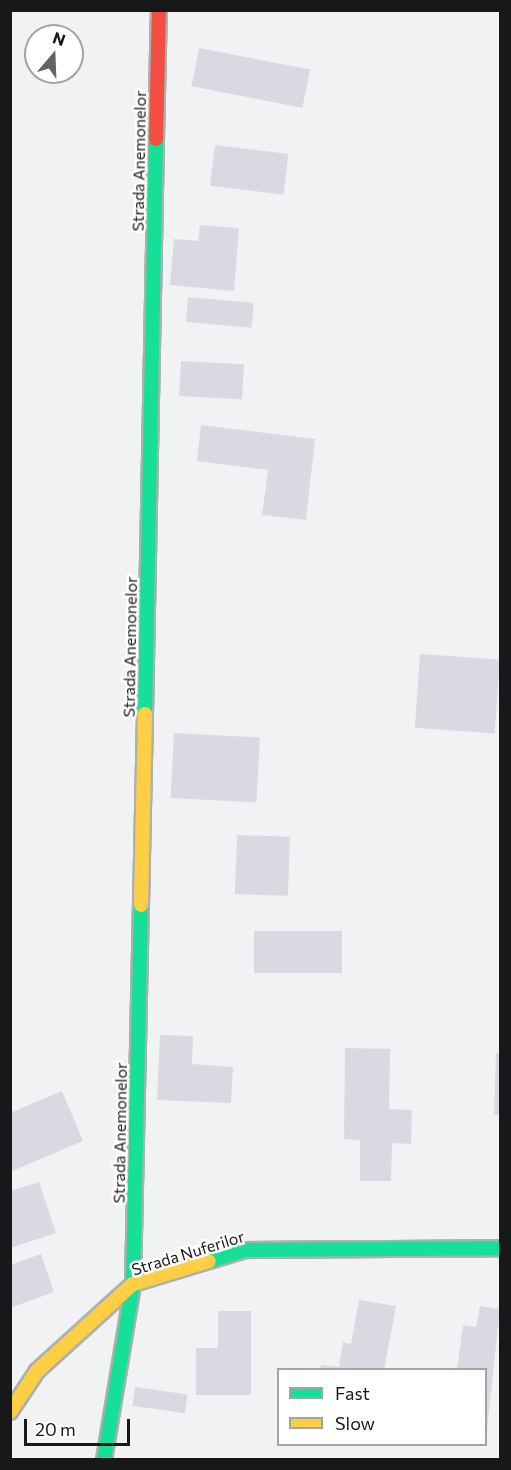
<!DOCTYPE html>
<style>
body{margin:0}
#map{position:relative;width:511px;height:1470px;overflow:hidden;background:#f1f2f4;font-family:Commissioner,sans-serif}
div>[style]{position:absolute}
.building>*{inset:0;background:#d9dae1;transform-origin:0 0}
.roads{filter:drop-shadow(2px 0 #aeafb1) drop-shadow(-2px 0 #aeafb1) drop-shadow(0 2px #aeafb1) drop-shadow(0 -2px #aeafb1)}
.fast>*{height:14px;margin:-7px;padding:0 7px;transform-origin:7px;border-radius:7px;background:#16e098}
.slow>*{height:14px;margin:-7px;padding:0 7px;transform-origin:7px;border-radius:7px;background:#ffcf43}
.jam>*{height:14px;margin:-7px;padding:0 7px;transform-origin:7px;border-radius:7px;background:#f24e42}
span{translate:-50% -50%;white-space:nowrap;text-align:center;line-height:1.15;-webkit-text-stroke:5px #fff;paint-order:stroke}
.street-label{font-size:16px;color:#171819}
.frame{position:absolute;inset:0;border:12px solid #171819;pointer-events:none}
.legend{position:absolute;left:277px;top:1368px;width:210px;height:78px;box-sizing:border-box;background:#fff;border:2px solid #a2a3a3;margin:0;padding:8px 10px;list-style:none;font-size:18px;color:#171819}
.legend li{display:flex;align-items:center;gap:12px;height:30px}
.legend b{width:30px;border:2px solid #a2a3a3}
.north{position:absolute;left:24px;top:24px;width:60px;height:60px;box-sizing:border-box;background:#fff;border:2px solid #a2a3a3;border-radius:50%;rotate:19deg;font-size:16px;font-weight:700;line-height:24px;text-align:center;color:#171819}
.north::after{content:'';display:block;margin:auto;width:21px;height:27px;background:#636466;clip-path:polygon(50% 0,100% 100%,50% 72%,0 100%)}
.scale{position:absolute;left:24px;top:1419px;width:106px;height:27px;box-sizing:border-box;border:3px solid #171819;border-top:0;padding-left:8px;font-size:18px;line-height:21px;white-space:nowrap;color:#171819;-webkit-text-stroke:4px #fff;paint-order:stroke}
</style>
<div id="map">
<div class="building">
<i style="left:199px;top:48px;width:113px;height:39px;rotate:11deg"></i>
<i style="left:215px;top:145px;width:74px;height:41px;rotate:7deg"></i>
<i style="clip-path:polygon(200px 225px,239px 228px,234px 291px,170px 285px,174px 239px,198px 241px)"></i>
<i style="left:188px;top:297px;width:66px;height:25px;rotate:5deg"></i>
<i style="left:181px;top:361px;width:63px;height:35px;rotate:3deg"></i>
<i style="clip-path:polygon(201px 425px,315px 439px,306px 520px,262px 515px,268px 470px,197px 461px)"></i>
<i style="left:420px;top:654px;width:80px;height:74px;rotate:4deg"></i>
<i style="left:174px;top:733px;width:86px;height:65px;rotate:3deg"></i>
<i style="left:237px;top:835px;width:53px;height:59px;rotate:2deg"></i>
<i style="left:254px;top:931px;width:88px;height:42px"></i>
<i style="clip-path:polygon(160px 1035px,193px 1036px,192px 1064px,233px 1067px,231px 1103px,157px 1100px)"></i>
<i style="clip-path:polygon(345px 1048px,390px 1049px,389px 1109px,412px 1110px,411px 1144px,392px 1143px,391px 1181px,360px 1181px,360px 1140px,344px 1139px)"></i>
<i style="clip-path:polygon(496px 1053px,500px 1053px,500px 1115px,494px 1115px)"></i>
<i style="clip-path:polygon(62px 1091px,83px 1141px,10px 1172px,10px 1113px)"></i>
<i style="clip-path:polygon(39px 1182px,56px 1233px,10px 1248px,10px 1191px)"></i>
<i style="clip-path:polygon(41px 1254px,54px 1292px,10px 1308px,10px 1265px)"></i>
<i style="clip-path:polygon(359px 1300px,396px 1306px,384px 1370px,320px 1370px,321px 1365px,339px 1367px,343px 1342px,351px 1344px)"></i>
<i style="clip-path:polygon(480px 1306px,500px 1309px,487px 1429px,486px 1370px,457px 1370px,463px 1325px,476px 1327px)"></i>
<i style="clip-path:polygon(218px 1311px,251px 1311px,251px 1395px,196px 1395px,196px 1348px,218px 1348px)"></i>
<i style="left:135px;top:1387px;width:53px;height:19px;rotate:8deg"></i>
</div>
<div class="roads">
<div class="fast">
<i style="left:145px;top:714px;width:575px;rotate:-88.9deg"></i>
<i style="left:209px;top:1261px;width:37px;rotate:-17deg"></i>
<i style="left:244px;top:1250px;width:256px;rotate:-0.4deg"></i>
<i style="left:104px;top:1460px;width:178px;rotate:-80.6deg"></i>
<i style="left:133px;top:1284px;width:379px;rotate:-88.8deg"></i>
</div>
<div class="slow">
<i style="left:141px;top:905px;width:191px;rotate:-88.8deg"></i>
<i style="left:10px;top:1412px;width:49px;rotate:-56.6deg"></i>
<i style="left:37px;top:1371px;width:130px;rotate:-42.2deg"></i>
<i style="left:133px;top:1284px;width:79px;rotate:-16.8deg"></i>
</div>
<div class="jam">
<i style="left:156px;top:139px;width:129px;rotate:-88.7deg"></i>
</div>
</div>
<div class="street-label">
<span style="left:139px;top:161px;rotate:-89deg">Strada Anemonelor</span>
<span style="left:130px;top:647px;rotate:-89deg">Strada Anemonelor</span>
<span style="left:120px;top:1133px;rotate:-89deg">Strada Anemonelor</span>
<span style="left:188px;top:1253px;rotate:-17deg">Strada Nuferilor</span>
</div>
<div class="frame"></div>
<ul class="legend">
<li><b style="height:8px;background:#16e098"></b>Fast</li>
<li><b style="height:8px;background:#ffcf43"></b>Slow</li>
</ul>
<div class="north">N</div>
<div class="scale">20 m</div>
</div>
